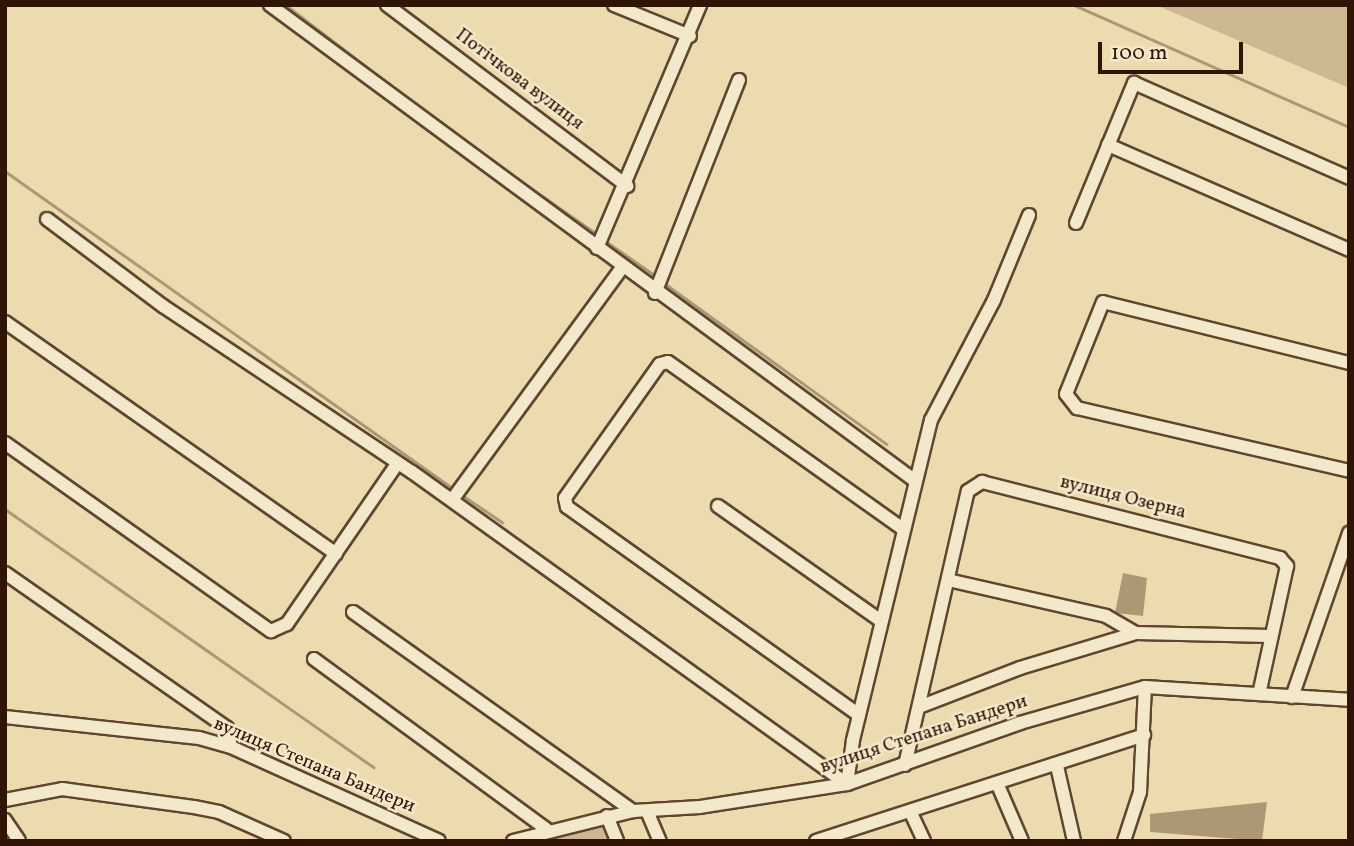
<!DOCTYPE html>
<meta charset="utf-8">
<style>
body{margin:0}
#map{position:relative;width:1354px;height:846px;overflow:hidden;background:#ecdbae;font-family:Vollkorn,serif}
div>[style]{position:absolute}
.green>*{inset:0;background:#ccb991}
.water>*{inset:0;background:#ac9875}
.stream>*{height:2.5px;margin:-1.25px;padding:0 1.25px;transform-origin:1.25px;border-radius:1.25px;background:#ac9875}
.roads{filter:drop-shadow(2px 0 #5f4630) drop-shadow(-2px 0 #5f4630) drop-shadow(0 2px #5f4630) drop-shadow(0 -2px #5f4630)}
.minor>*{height:12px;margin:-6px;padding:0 6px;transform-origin:6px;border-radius:6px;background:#f3e8ca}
span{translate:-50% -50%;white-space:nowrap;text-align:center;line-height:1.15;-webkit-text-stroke:5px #f3e8ca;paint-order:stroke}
.street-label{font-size:19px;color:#301506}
.frame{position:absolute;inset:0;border:7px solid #301506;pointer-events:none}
.scale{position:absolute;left:1098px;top:42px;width:145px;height:32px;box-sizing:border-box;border:4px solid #301506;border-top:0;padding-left:9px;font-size:21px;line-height:24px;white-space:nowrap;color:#301506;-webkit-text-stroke:5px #f3e8ca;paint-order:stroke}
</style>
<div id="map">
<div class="green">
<i style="clip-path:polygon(1156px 5px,1349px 5px,1349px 88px)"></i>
<i style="clip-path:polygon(603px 822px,616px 841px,525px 841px)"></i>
</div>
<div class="water">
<i style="clip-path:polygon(1123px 573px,1147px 578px,1143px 616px,1115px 613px)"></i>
<i style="clip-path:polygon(1267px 802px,1262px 841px,1150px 832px,1150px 814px)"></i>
</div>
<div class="stream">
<i style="left:286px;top:5px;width:184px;rotate:37.5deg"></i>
<i style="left:1074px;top:5px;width:301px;rotate:23.9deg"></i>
<i style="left:485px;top:156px;width:136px;rotate:34.9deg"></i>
<i style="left:5px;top:171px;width:547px;rotate:35.32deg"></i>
<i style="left:607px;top:242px;width:60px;rotate:34.8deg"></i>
<i style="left:667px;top:285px;width:271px;rotate:35.9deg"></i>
<i style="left:465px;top:497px;width:45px;rotate:34deg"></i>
<i style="left:5px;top:509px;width:450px;rotate:35deg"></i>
</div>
<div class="roads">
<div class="minor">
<i style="left:270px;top:5px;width:800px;rotate:36.41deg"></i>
<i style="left:387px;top:5px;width:301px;rotate:37deg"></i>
<i style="left:614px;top:5px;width:82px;rotate:22.2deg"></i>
<i style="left:1108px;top:145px;width:263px;rotate:23.5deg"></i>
<i style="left:47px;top:219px;width:145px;rotate:36.9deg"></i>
<i style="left:163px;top:306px;width:299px;rotate:33.7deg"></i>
<i style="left:412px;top:472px;width:535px;rotate:35.65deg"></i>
<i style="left:847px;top:784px;width:44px;rotate:-82.2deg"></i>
<i style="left:853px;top:740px;width:329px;rotate:-76.3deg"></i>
<i style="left:931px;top:420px;width:136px;rotate:-62.3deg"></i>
<i style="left:994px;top:300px;width:92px;rotate:-67.6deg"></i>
<i style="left:1076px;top:223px;width:152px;rotate:-67.5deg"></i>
<i style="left:1134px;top:83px;width:235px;rotate:23.8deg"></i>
<i style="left:597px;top:248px;width:264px;rotate:-67deg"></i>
<i style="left:655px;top:293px;width:229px;rotate:-68.5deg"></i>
<i style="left:5px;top:322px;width:404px;rotate:35deg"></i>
<i style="left:1349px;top:363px;width:253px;rotate:-166.1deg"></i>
<i style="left:1103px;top:302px;width:99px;rotate:111.9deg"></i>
<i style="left:1066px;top:394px;width:18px;rotate:52deg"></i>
<i style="left:1077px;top:408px;width:279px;rotate:13deg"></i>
<i style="left:5px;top:443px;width:326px;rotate:35.3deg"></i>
<i style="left:271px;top:631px;width:17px;rotate:-24deg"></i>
<i style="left:287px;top:624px;width:194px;rotate:-55.5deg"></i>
<i style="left:452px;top:500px;width:286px;rotate:-53.8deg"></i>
<i style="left:718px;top:506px;width:199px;rotate:35.2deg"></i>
<i style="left:5px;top:573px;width:271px;rotate:34.9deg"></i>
<i style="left:227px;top:728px;width:19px;rotate:78deg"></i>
<i style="left:948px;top:580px;width:162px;rotate:12.8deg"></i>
<i style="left:1106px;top:616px;width:34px;rotate:30deg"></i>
<i style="left:1136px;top:633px;width:135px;rotate:1.3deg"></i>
<i style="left:353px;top:612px;width:344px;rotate:35.4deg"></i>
<i style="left:314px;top:659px;width:290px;rotate:36.2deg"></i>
<i style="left:1292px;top:697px;width:174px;rotate:-70.8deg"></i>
<i style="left:919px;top:707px;width:108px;rotate:-21.1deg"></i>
<i style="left:1020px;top:668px;width:121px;rotate:-16.8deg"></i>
<i style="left:859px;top:715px;width:359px;rotate:-144.5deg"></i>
<i style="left:567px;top:507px;width:9px;rotate:-103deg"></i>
<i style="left:565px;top:498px;width:164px;rotate:-54.7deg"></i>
<i style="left:660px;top:364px;width:8px;rotate:-14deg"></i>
<i style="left:668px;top:362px;width:288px;rotate:35.4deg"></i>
<i style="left:5px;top:717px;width:195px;rotate:6.2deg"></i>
<i style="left:199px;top:738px;width:33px;rotate:16deg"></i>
<i style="left:231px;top:747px;width:228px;rotate:24.3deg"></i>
<i style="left:905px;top:765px;width:281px;rotate:-77.1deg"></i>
<i style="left:968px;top:491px;width:17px;rotate:-33deg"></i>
<i style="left:982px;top:482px;width:308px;rotate:14.3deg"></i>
<i style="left:1280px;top:558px;width:11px;rotate:49deg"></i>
<i style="left:1287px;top:566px;width:131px;rotate:102.3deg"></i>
<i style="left:1057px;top:766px;width:77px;rotate:77.2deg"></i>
<i style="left:997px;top:783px;width:63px;rotate:66.7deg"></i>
<i style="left:5px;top:800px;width:58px;rotate:-10.9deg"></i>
<i style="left:62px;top:789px;width:133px;rotate:7.8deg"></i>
<i style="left:194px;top:807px;width:25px;rotate:11deg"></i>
<i style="left:219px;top:812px;width:71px;rotate:24deg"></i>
<i style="left:647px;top:811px;width:33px;rotate:67deg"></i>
<i style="left:911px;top:813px;width:31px;rotate:65deg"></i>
<i style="left:607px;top:816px;width:27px;rotate:68deg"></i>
<i style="left:5px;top:820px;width:25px;rotate:56deg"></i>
<i style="left:513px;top:841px;width:124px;rotate:-14deg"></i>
<i style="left:633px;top:811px;width:67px;rotate:-3.4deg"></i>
<i style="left:700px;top:807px;width:149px;rotate:-8.9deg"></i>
<i style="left:847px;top:784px;width:183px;rotate:-19.4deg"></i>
<i style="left:1020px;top:723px;width:130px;rotate:-16.1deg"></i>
<i style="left:1145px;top:687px;width:204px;rotate:3.6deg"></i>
<i style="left:816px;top:841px;width:345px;rotate:-17.9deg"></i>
<i style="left:1124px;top:841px;width:52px;rotate:-71.9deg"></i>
<i style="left:1140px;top:792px;width:105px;rotate:-87.3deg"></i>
</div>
</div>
<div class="street-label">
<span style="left:519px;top:80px;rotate:37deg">Потічкова вулиця</span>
<span style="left:1123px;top:498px;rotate:14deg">вулиця Озерна</span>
<span style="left:924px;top:735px;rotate:-18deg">вулиця Степана Бандери</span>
<span style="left:314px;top:766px;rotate:23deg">вулиця Степана Бандери</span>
</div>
<div class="frame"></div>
<div class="scale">100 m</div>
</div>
